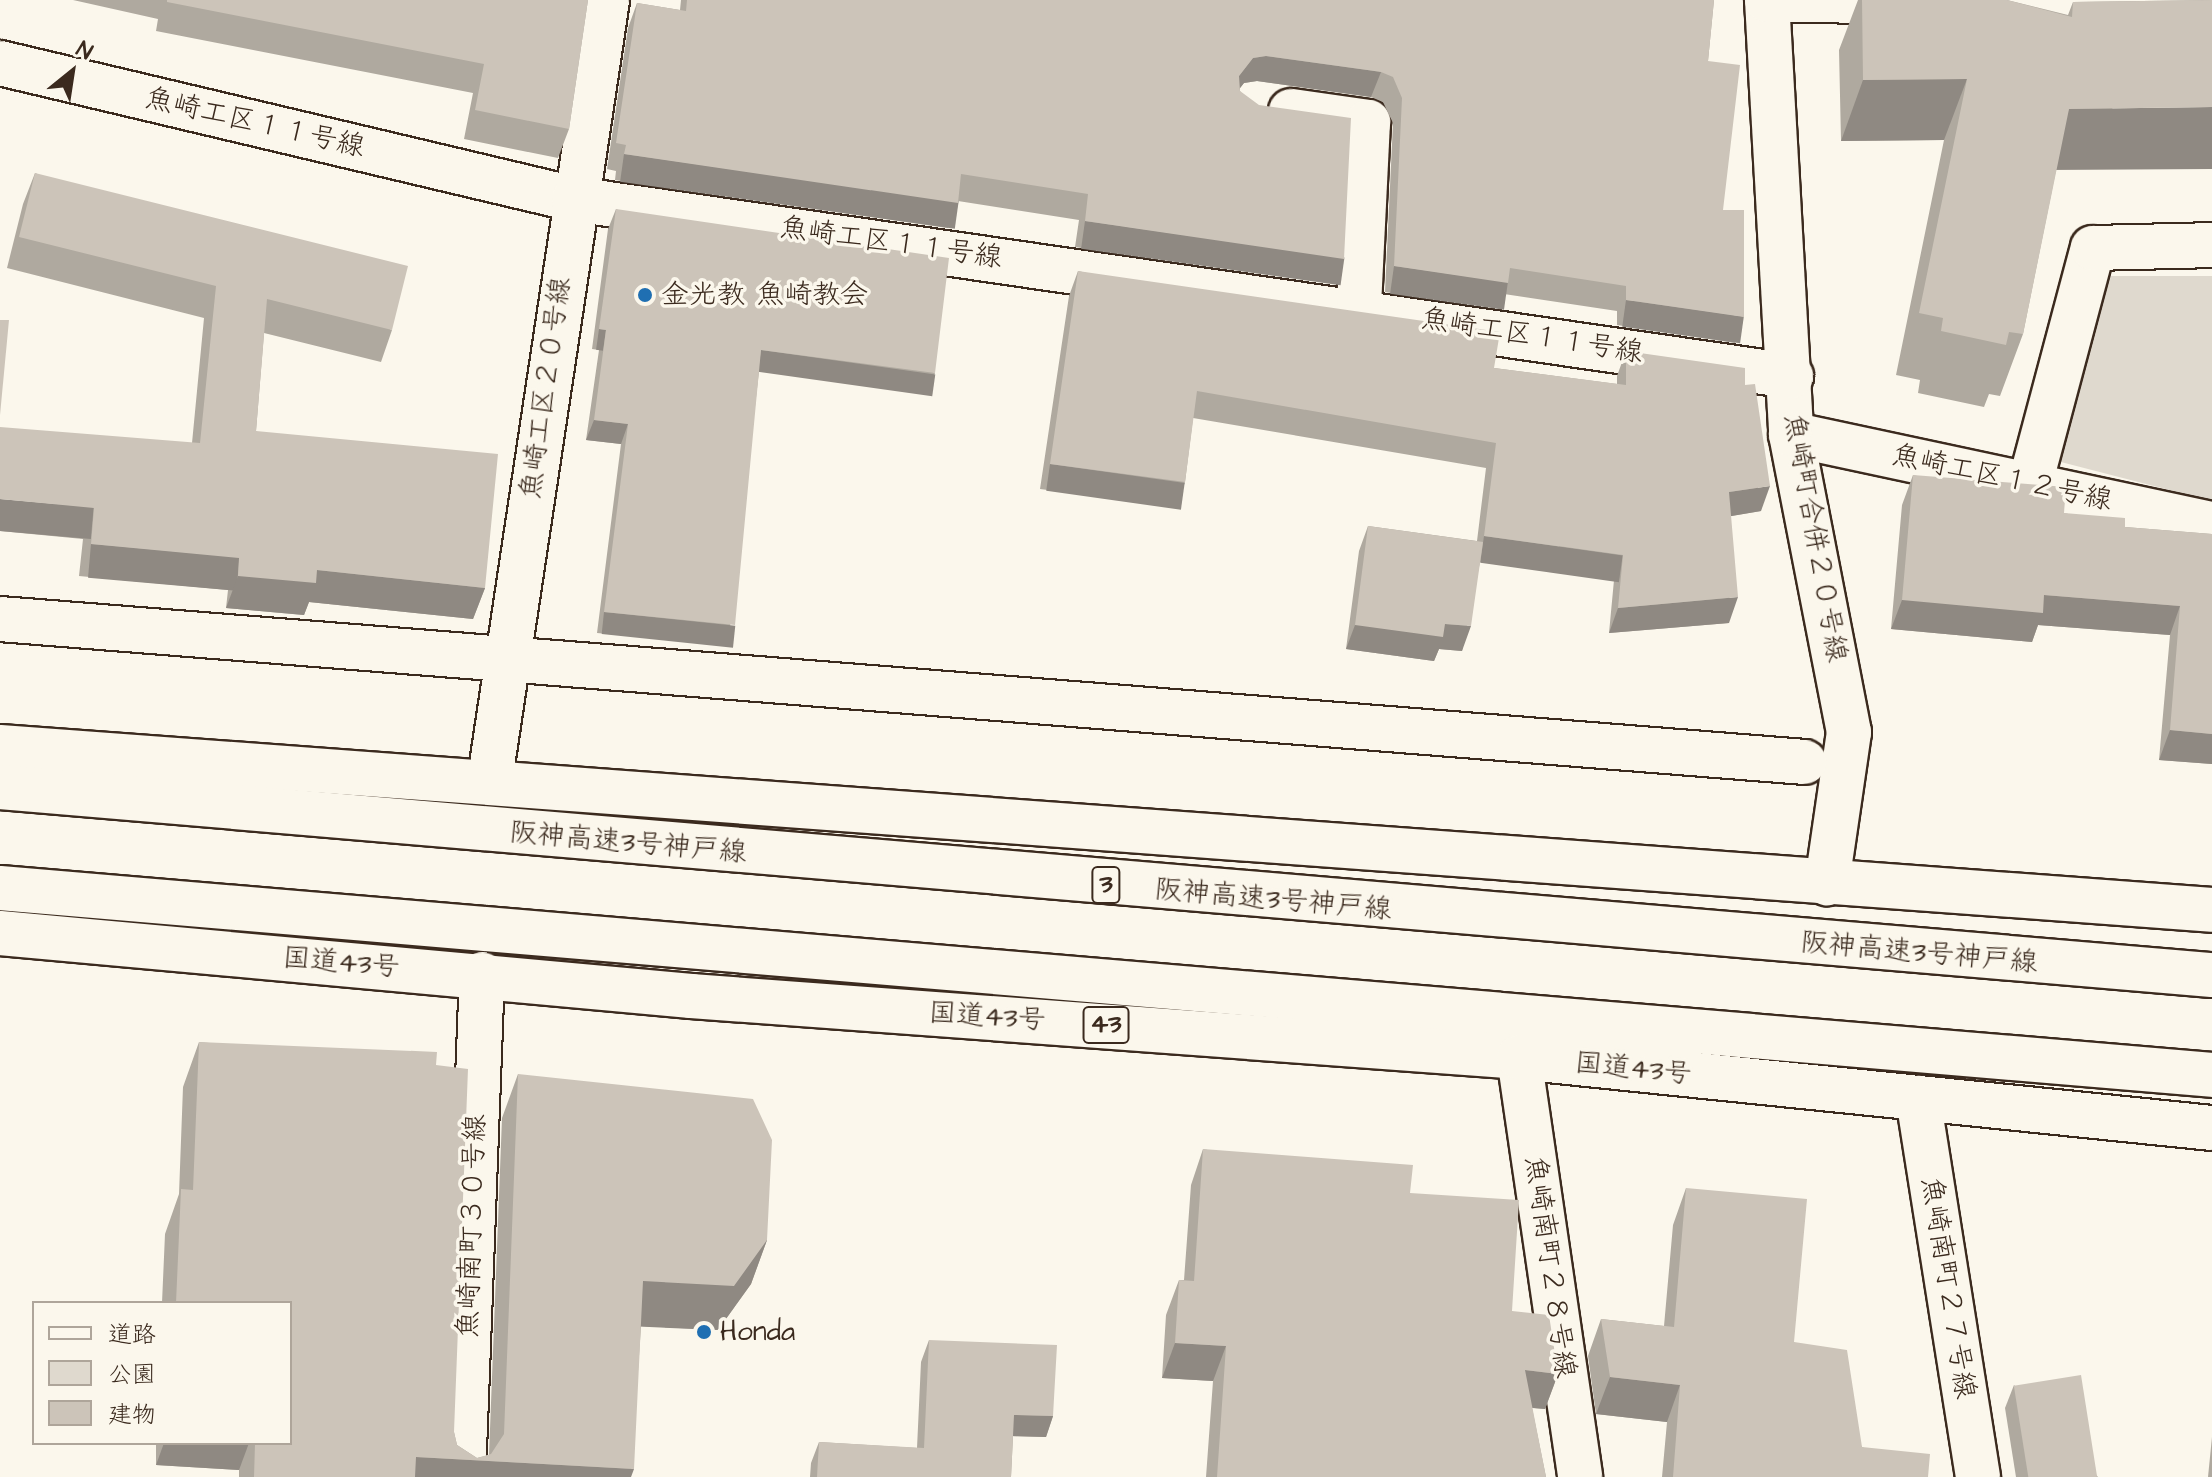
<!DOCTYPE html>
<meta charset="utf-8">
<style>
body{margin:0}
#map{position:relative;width:2212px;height:1477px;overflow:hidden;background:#fbf7ec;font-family:"Architects Daughter","Klee One",sans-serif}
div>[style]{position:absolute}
.green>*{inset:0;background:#dfd9ce}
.roads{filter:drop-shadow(2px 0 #3b2a1e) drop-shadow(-2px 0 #3b2a1e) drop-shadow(0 2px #3b2a1e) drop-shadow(0 -2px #3b2a1e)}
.minor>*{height:44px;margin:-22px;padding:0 22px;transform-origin:22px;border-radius:22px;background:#fbf7ec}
.highway>*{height:44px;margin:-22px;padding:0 22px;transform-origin:22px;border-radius:22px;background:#fbf7ec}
.wall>*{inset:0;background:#afa99f}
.shaded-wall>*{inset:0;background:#8f8982;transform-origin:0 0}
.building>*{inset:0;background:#ccc4b9;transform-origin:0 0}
.dots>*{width:22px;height:22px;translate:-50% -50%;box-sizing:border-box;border:4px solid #fbf7ec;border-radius:50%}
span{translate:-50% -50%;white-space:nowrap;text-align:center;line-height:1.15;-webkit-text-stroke:7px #fbf7ec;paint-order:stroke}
.shield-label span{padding:2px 6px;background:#fbf7ec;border:2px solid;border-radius:6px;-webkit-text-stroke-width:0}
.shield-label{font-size:26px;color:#3b2a1e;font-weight:700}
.street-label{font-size:28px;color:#3b2a1e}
.poi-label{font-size:28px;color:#3b2a1e}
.left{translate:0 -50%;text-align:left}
.legend{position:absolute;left:32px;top:1301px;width:260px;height:144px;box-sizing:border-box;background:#fbf7ec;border:2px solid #aea59a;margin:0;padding:10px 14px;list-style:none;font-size:24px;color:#3b2a1e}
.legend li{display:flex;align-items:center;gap:16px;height:40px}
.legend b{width:40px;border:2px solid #aea59a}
.north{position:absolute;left:32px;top:32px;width:80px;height:80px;-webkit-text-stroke:6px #fbf7ec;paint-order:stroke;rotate:30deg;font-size:22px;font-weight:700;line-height:32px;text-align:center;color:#3b2a1e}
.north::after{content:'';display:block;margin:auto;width:28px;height:36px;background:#3b2a1e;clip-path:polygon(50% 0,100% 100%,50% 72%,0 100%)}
</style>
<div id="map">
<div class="green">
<i style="clip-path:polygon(2109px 276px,2212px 276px,2212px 501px,2057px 461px)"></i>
</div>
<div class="roads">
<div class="minor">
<i style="left:1767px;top:0;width:435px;rotate:86.8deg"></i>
<i style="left:1791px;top:434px;width:304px;rotate:79deg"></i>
<i style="left:1849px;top:732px;width:153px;rotate:98.3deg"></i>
<i style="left:1767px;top:0;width:445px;rotate:0.4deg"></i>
<i style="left:0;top:63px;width:590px;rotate:13.33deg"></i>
<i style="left:574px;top:199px;width:1230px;rotate:8.28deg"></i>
<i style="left:1291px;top:111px;width:78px;rotate:8.1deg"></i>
<i style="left:1368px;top:122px;width:187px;rotate:92.8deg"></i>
<i style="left:1791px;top:434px;width:431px;rotate:12.1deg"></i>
<i style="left:2030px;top:484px;width:244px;rotate:-75.1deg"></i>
<i style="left:2093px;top:248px;width:119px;rotate:-1.4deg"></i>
<i style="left:0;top:619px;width:1810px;rotate:4.53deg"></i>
<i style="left:490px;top:778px;width:787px;rotate:-81.45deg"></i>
<i style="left:1519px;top:1057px;width:424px;rotate:81.7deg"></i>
<i style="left:1918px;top:1098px;width:384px;rotate:81deg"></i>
<i style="left:463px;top:1477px;width:503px;rotate:-87.84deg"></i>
</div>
<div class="highway">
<i style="left:0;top:747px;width:2218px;rotate:4.21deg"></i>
<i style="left:0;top:787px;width:2220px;rotate:4.86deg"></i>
<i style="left:0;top:888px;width:2220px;rotate:4.83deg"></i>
<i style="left:0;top:933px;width:694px;rotate:5.21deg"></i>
<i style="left:691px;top:996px;width:830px;rotate:4.21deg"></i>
<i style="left:1519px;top:1057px;width:697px;rotate:5.85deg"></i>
</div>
</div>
<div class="wall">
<i style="clip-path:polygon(73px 0,588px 0,569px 129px,558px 158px,464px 139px,473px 93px,156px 31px,158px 19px)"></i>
<i style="clip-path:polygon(681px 0,1714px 0,1708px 61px,1735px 343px,1617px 325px,1617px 311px,1504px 294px,1499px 308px,1385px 292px,1393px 123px,1383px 102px,1371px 97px,1257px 81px,1244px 83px,1240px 88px,1240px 91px,1344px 259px,1335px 284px,1075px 247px,1079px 220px,958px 201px,948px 228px,615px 180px,616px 171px,607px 169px,628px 28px,637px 3px,680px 10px)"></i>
<i style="clip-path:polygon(1858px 0,2007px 0,2068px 15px,2073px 2px,2212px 0,2056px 170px,2023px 334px,2000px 396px,1989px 394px,1984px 407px,1918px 393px,1920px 380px,1896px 375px,1944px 140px,1841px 141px,1839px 50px)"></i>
<i style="clip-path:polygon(35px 173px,392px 330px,381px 362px,264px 333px,256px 431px,485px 588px,473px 619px,309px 602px,304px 615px,226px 608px,228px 590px,79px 576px,83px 539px,0 531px,192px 443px,204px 318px,7px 268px,23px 204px)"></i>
<i style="clip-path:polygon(616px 209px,935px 373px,928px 393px,759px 371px,728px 645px,597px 633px,621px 444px,586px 440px,599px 350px,592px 349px,608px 229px)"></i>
<i style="clip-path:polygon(1078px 271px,1494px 368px,1617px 384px,1617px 376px,1626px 351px,1745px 385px,1761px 511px,1731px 516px,1729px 623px,1609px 633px,1614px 580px,1480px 562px,1462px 651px,1439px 649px,1434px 661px,1346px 649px,1359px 551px,1368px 526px,1477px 541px,1486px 468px,1193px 418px,1185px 482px,1176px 507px,1040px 489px,1069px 296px)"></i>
<i style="clip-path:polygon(1913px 475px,2064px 513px,2125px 527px,2212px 534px,2212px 764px,2159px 760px,2170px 635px,2038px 625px,2032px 642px,1891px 629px,1902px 505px)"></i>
<i style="clip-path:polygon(199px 1042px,436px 1065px,454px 1432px,457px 1445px,477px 1458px,489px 1455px,502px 1118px,518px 1074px,767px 1240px,751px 1284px,718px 1330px,641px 1326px,631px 1477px,239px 1477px,239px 1470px,156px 1465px,156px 1443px,290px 1443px,290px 1303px,162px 1303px,165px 1234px,179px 1194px,183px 1087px)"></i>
<i style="clip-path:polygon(1203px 1149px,1410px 1193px,1512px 1311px,1558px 1374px,1545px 1409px,1532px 1408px,1546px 1477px,1206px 1477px,1213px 1381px,1162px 1378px,1166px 1315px,1179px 1280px,1184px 1280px,1191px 1185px)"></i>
<i style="clip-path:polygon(1686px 1188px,1794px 1342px,1862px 1447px,1928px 1477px,1662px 1477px,1667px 1422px,1596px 1414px,1588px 1356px,1601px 1319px,1664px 1326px,1673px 1225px)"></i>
<i style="clip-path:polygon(929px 1340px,1053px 1416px,1046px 1437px,1013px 1436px,1011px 1477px,810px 1477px,811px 1463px,819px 1442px,917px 1448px,921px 1362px)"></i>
<i style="clip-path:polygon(2014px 1385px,2098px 1477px,2016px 1477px,2005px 1408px)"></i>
<i style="clip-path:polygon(2212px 1437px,2212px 1477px,2208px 1477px)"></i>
</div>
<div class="shaded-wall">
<i style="clip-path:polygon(1266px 56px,1381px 72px,1371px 97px,1257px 81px,1244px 83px,1229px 102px,1239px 76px,1253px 58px)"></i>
<i style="clip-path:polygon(1967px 79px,1944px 140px,1841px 141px,1863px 80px)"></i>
<i style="clip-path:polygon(2212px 107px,2212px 169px,2046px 170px,2069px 109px)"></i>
<i style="left:624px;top:154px;width:338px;height:28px;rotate:8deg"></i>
<i style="left:1085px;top:221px;width:262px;height:28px;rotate:8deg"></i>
<i style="left:1394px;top:266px;width:115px;height:28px;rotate:8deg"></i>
<i style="left:1626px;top:300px;width:119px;height:27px;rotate:8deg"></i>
<i style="left:599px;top:329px;width:7px;height:21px;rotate:8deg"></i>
<i style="left:761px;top:350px;width:176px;height:22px;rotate:8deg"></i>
<i style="clip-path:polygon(594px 420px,628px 424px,621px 444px,586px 440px)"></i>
<i style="left:1050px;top:464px;width:136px;height:27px;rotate:8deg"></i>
<i style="clip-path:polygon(1770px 486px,1761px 511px,1720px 518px,1729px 492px)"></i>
<i style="left:0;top:499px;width:94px;height:32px;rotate:5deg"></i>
<i style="left:1484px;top:536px;width:140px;height:27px;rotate:8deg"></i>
<i style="left:91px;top:544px;width:149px;height:34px;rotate:5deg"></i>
<i style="clip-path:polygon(317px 570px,485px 588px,473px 619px,309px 602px,304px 615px,226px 608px,238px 576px)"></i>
<i style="clip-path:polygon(2044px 595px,2180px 606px,2170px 635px,2038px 625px,2032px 642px,1891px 629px,1902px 600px)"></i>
<i style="clip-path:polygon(1738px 597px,1729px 623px,1609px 633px,1618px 608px)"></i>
<i style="left:604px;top:612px;width:132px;height:22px;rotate:6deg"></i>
<i style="clip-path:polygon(1445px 624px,1471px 626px,1462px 651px,1439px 649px,1434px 661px,1346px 649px,1355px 625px)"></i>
<i style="clip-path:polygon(2170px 730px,2212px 734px,2212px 764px,2159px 760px)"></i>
<i style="clip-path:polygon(767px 1240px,751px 1284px,718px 1330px,627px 1326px,643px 1281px)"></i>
<i style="clip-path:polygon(1175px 1343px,1226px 1346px,1213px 1381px,1162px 1378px)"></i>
<i style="clip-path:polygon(1525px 1370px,1558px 1374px,1545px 1409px,1512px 1406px)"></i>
<i style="clip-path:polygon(1610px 1377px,1680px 1385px,1667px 1422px,1596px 1414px)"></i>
<i style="clip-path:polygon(1014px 1415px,1053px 1416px,1046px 1437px,1006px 1436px)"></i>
<i style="clip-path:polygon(164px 1443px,249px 1443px,239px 1470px,156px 1465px)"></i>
<i style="clip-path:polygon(416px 1457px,634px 1469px,631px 1477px,408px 1477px)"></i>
</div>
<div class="building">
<i style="clip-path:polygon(167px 0,588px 0,569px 129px,475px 110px,484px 64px,167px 2px)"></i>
<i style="clip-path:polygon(687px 0,1714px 0,1708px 61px,1740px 65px,1723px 210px,1744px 210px,1744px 317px,1626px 300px,1626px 286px,1510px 268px,1508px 283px,1394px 266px,1402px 98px,1393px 77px,1381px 72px,1266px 56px,1253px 58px,1239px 76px,1240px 91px,1259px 105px,1351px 118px,1344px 259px,1085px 221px,1088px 194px,961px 174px,958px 203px,624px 154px,626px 145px,616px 143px,637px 3px,686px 11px)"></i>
<i style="clip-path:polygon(1862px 0,2007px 0,2072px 17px,2073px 2px,2212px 0,2212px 107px,2069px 109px,2023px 334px,2009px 332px,2006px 345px,1941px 331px,1943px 318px,1919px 313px,1967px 79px,1863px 80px)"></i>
<i style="clip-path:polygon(35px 173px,408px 266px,392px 330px,267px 299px,256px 431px,498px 454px,485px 588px,317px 570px,316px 583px,238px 576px,239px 558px,91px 544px,94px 508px,0 499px,0 427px,200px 443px,216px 286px,19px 237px)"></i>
<i style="clip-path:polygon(616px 209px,949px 258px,935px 373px,761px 350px,735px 625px,604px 612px,628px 424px,594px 420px,606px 330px,599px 329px)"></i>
<i style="clip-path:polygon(1078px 271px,1500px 332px,1494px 368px,1626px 385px,1626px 351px,1745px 368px,1745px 385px,1755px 384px,1770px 486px,1729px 492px,1738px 597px,1618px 608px,1623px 555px,1484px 536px,1496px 443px,1197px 391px,1185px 482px,1050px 464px)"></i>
<i style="clip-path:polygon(0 320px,9px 320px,0 415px)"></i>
<i style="clip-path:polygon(1913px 475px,2066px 487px,2064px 513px,2125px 518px,2125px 527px,2212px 534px,2212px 734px,2170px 730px,2180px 606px,2044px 595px,2043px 613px,1902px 600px)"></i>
<i style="clip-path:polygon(1368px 526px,1483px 542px,1471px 626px,1445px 624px,1443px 637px,1355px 625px)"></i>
<i style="clip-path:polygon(199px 1042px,437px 1052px,436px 1065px,468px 1069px,454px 1432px,457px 1445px,477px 1458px,491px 1454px,504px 1434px,518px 1074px,753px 1099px,772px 1140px,767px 1240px,734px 1286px,643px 1281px,634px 1469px,416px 1457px,415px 1477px,254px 1477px,255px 1443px,290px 1443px,290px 1303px,176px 1303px,181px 1189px,193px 1190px)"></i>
<i style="clip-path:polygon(1203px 1149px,1413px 1165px,1410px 1193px,1519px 1200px,1512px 1311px,1549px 1315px,1558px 1374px,1525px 1370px,1546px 1477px,1217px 1477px,1226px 1346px,1175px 1343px,1179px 1280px,1194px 1281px)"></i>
<i style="clip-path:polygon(1686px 1188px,1807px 1199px,1794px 1342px,1847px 1350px,1862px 1447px,1930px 1454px,1928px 1477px,1673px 1477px,1680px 1385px,1610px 1377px,1601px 1319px,1674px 1327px)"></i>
<i style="clip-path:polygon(929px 1340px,1057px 1345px,1053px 1416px,1014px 1415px,1011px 1477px,817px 1477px,819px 1442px,924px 1448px)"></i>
<i style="left:2081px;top:1375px;width:103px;height:68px;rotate:81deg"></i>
</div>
<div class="dots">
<i style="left:645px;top:295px;background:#1f6fb2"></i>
<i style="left:704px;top:1332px;background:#1f6fb2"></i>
</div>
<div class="shield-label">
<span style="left:1106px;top:885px">3</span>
<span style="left:1106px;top:1025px">43</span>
</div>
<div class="street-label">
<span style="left:255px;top:123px;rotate:13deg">魚崎工区１１号線</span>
<span style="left:891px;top:243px;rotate:8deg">魚崎工区１１号線</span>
<span style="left:1532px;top:336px;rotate:9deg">魚崎工区１１号線</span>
<span style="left:546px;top:388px;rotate:-82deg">魚崎工区２０号線</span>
<span style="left:2002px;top:478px;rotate:12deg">魚崎工区１２号線</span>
<span style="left:1815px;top:538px;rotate:80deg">魚崎町合併２０号線</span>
<span style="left:628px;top:843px;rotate:5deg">阪神高速3号神戸線</span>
<span style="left:1273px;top:900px;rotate:5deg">阪神高速3号神戸線</span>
<span style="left:1919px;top:953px;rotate:5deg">阪神高速3号神戸線</span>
<span style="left:341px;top:963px;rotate:5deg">国道43号</span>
<span style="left:987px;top:1017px;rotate:4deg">国道43号</span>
<span style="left:1633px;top:1069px;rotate:6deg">国道43号</span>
<span style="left:472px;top:1226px;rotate:-88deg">魚崎南町３０号線</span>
<span style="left:1550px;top:1267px;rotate:82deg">魚崎南町２８号線</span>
<span style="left:1948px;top:1288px;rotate:81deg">魚崎南町２７号線</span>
</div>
<div class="poi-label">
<span class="left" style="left:661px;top:295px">金光教 魚崎教会</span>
<span class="left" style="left:720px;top:1332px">Honda</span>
</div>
<ul class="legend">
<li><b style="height:10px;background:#fbf7ec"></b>道路</li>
<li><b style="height:22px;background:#dfd9ce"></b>公園</li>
<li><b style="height:22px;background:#ccc4b9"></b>建物</li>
</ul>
<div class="north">N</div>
</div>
